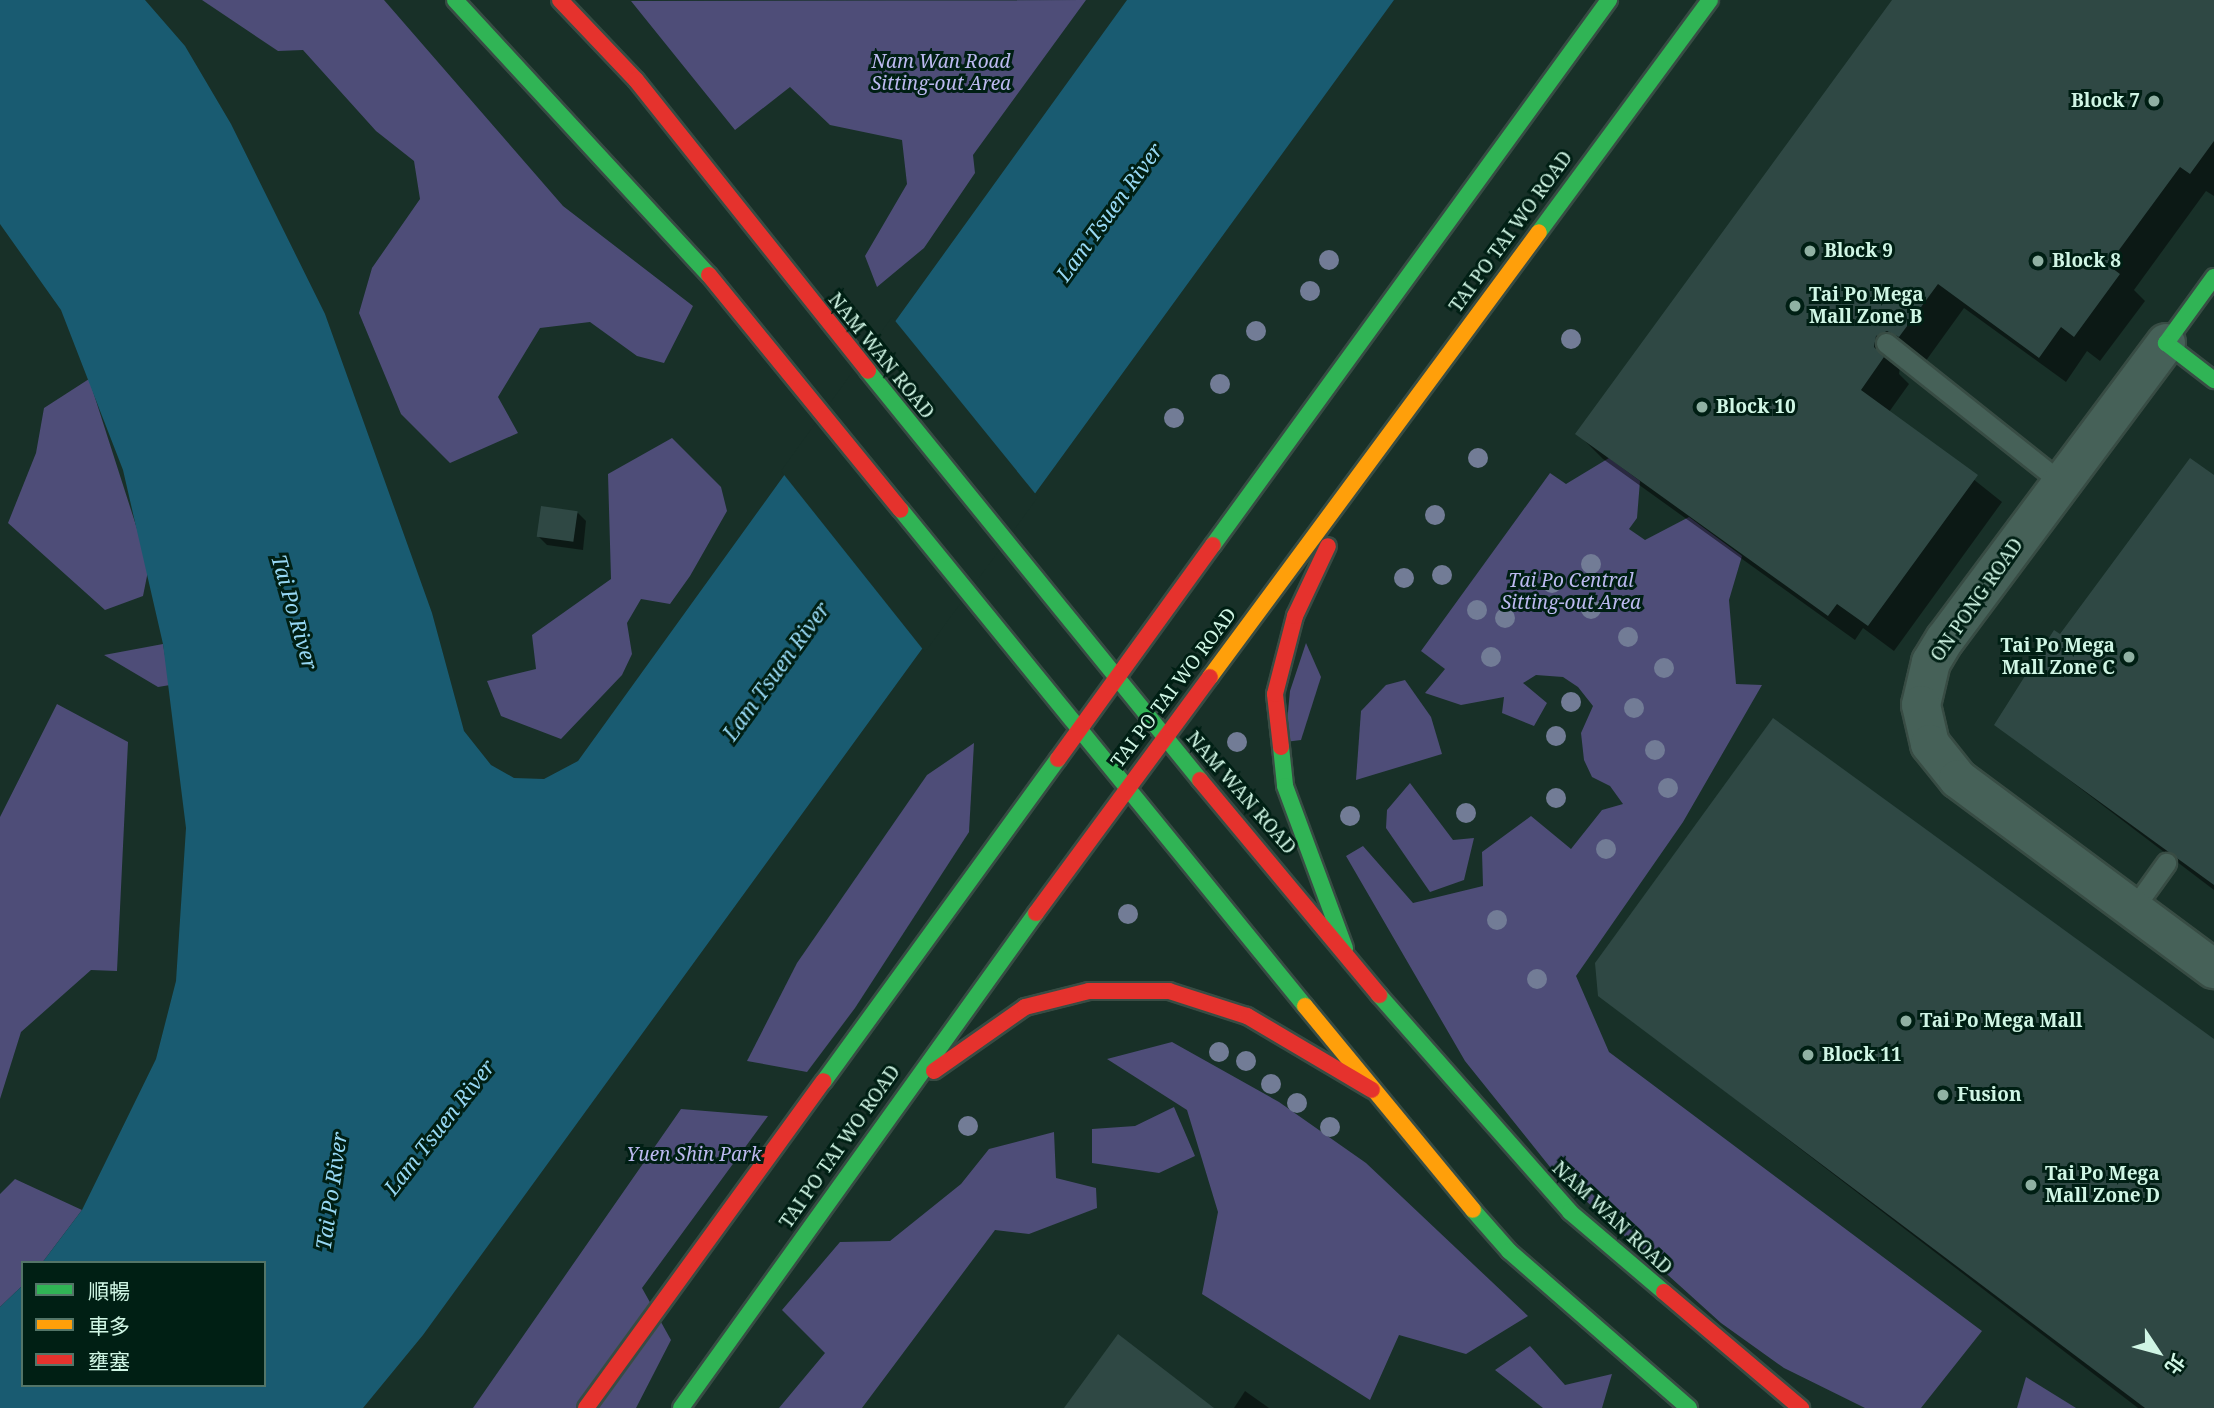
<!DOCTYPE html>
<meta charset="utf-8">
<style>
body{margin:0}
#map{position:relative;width:2214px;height:1408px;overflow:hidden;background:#183028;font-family:"Noto Serif","Noto Sans TC",serif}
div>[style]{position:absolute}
.green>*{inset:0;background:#4e4d78}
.water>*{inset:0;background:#195b71}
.pier>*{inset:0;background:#183028}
.shadow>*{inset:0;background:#0007}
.building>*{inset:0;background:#2f4844;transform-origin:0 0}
.roads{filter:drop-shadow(2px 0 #384c44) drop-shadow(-2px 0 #384c44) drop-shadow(0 2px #384c44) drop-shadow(0 -2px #384c44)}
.lane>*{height:19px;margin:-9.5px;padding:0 9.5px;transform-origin:9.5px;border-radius:9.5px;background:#466158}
.street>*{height:38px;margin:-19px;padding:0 19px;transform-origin:19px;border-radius:19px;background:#466158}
.fast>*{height:16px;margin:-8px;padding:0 8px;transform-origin:8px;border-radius:8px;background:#30b455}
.slow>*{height:16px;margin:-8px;padding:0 8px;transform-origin:8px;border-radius:8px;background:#ff9f0a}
.jam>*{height:16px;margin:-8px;padding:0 8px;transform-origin:8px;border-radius:8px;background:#e5322d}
.trees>*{width:20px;height:20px;margin:-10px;border-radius:50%;background:#727c96}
.dots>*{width:19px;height:19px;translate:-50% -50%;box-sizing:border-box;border:4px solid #001f14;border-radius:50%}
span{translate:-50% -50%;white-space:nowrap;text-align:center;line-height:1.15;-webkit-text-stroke:6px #001f14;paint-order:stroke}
.park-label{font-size:19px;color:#bcbaf0;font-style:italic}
.poi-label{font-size:19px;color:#d0f6e5;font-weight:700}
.right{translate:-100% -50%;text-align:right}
.left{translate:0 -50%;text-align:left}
.street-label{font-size:19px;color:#d0f6e5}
.water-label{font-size:21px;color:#97d8f4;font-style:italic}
.legend{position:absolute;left:21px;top:1261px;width:245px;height:126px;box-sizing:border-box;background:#001f14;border:2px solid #537568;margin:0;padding:9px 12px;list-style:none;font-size:21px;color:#d0f6e5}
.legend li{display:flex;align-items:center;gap:14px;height:35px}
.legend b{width:35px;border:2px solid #537568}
.north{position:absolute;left:2123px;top:1317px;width:70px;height:70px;-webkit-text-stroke:5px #001f14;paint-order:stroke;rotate:126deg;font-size:19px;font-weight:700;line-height:28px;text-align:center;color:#d0f6e5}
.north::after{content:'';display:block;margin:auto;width:24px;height:32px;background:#d0f6e5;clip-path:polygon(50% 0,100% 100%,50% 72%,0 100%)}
</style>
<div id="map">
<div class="green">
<i style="clip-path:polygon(202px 0,384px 0,563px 206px,693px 306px,664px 363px,637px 356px,590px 322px,540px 328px,498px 397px,518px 433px,450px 463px,401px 414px,359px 313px,372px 268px,420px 199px,414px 161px,376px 131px,303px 50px,278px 51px)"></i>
<i style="clip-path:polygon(1086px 0,973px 155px,975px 173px,924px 248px,877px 287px,865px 256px,907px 184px,902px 140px,830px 125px,790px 87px,735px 130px,631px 1px)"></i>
<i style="clip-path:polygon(89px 379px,149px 566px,143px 596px,105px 610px,8px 523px,36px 453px,44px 408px)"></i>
<i style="clip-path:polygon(672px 438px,721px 487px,727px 511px,690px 576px,670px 604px,641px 599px,627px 623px,632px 654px,622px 675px,561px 739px,501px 716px,487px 681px,536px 669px,532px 635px,611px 579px,608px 474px)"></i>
<i style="clip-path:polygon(1609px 458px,1640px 481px,1637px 518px,1629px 529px,1645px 540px,1689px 517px,1742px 556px,1729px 600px,1736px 684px,1762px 685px,1683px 822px,1576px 976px,1609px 1052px,1982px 1331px,1921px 1408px,1865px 1408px,1784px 1368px,1721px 1323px,1554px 1172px,1465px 1061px,1346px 856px,1363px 846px,1413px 903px,1483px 886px,1482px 852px,1531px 816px,1571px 849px,1602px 810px,1623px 804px,1610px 786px,1592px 777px,1584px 760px,1581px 733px,1593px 706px,1578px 687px,1563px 677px,1536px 675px,1523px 683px,1547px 703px,1534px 726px,1502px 713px,1504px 697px,1461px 705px,1425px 693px,1445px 669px,1421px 651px,1550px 473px,1566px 484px)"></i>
<i style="clip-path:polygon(1306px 643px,1321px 677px,1301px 740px,1285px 742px,1290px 691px)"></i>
<i style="clip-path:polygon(163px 644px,170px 685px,158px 687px,104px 655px)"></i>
<i style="clip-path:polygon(1405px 680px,1431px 717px,1442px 754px,1356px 780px,1361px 711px,1386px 685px)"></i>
<i style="clip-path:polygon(57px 704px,128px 742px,117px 971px,91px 970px,21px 1032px,0 1099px,0 817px)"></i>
<i style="clip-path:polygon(974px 743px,969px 832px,855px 1008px,807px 1072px,747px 1061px,797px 963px,927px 775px)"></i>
<i style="clip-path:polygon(1410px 783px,1453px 840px,1474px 838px,1464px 880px,1430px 892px,1386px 828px,1387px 810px)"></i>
<i style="clip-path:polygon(1172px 1042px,1279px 1102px,1366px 1163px,1528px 1316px,1466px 1354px,1399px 1335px,1370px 1400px,1202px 1294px,1218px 1212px,1187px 1110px,1107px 1059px)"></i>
<i style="clip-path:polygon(1174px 1107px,1195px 1156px,1159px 1173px,1092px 1163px,1092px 1129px,1135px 1126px)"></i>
<i style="clip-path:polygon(681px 1109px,768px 1116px,642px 1288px,671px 1340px,636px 1408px,473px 1408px)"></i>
<i style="clip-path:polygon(1054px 1132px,1056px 1178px,1096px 1188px,1097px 1208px,1029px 1234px,995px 1230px,862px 1408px,779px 1408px,825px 1353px,782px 1310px,840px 1242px,890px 1241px,961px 1184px,989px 1149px)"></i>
<i style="clip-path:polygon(15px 1179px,82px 1210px,42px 1263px,23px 1263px,23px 1285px,0 1307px,0 1194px)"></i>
<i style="clip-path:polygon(1530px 1346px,1565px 1385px,1612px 1374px,1602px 1408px,1543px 1408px,1495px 1370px)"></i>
<i style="clip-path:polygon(2026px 1377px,2076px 1408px,2017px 1408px)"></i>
</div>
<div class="water">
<i style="clip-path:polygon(0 0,145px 0,185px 46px,231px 124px,325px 314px,432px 613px,464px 731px,491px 765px,514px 778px,544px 779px,578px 761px,1127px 0,1394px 0,423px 1335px,363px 1408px,0 1408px,0 1307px,23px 1285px,23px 1385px,264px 1385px,264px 1263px,42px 1263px,82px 1210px,156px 1059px,176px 981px,186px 828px,163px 644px,123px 470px,61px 310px,0 224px)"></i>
</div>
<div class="pier">
<i style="clip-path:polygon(892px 317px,1038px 497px,925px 652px,781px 471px)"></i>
</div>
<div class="shadow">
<i style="clip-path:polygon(1894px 0,2214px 0,2214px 196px,2206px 191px,2134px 290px,2145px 301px,2100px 361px,2087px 351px,2066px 382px,1964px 308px,1925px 362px,1901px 361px,1899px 374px,1909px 384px,1889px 412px,2002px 502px,1894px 651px,1863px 628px,1855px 640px,1603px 459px,1578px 434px)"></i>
<i style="clip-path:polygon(2214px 478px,2214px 890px,1997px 725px)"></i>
<i style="clip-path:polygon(578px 513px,586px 521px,583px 550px,547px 545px,538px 536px)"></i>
<i style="clip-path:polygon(1600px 995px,2214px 1041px,2214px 1408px,2138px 1408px)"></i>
<i style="clip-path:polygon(1245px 1391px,1269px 1408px,1234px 1408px)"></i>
</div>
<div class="building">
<i style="clip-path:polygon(1892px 0,2214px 0,2214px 141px,2190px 174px,2180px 167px,2108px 265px,2120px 274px,2074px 337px,2061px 327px,2039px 358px,1938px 284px,1899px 337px,1887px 331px,1876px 336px,1874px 347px,1884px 357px,1861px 390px,1978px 475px,1868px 626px,1837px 604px,1828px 616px,1575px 434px)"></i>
<i style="clip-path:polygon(2190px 458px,2214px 475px,2214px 885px,1994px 725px,2054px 630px,2060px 634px)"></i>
<i style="left:541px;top:506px;width:37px;height:31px;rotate:8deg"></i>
<i style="clip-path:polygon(1773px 718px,2214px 1039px,2214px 1408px,2145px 1408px,1598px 996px,1595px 963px)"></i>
<i style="clip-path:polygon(1118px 1334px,1214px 1408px,1064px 1408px)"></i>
</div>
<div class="roads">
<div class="lane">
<i style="left:1886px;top:343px;width:225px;rotate:38.5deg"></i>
<i style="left:2133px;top:909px;width:57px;rotate:-54.3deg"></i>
</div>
<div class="street">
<i style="left:2166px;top:343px;width:369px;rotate:126.7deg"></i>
<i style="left:1945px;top:639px;width:27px;rotate:121deg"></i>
<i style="left:1931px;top:662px;width:44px;rotate:103.1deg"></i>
<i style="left:1921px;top:705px;width:40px;rotate:77deg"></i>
<i style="left:1930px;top:744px;width:45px;rotate:51.3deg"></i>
<i style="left:1958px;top:779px;width:319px;rotate:36.6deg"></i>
</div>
<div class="fast">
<i style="left:455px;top:0;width:374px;rotate:47.3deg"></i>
<i style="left:1539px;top:232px;width:288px;rotate:-53.6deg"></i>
<i style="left:2214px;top:277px;width:82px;rotate:126deg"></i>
<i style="left:2166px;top:343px;width:61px;rotate:37.6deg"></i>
<i style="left:868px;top:371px;width:527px;rotate:50.93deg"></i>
<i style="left:901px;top:510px;width:640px;rotate:50.84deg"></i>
<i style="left:1213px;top:545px;width:674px;rotate:-54deg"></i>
<i style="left:1281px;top:747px;width:39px;rotate:84deg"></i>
<i style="left:1285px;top:786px;width:173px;rotate:69.7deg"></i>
<i style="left:1379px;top:995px;width:289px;rotate:48.6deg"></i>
<i style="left:1570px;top:1212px;width:123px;rotate:40.4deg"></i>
<i style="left:824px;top:1081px;width:398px;rotate:-54deg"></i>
<i style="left:1473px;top:1210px;width:55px;rotate:48.7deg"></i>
<i style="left:1509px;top:1251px;width:239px;rotate:41.1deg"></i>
<i style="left:681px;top:1408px;width:609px;rotate:-54.35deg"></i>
</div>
<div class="slow">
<i style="left:1210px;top:677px;width:553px;rotate:-53.52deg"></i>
<i style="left:1305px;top:1006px;width:264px;rotate:50.5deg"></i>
</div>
<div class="jam">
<i style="left:560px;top:0;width:110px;rotate:46.5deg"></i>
<i style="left:636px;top:80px;width:372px;rotate:51.4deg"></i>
<i style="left:709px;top:275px;width:303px;rotate:50.8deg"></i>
<i style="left:1281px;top:747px;width:53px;rotate:-96.5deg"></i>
<i style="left:1275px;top:694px;width:81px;rotate:-75.6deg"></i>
<i style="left:1295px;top:616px;width:77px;rotate:-64.8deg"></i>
<i style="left:1058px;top:759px;width:264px;rotate:-54.1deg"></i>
<i style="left:1200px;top:780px;width:280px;rotate:50.2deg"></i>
<i style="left:1036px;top:913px;width:293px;rotate:-53.6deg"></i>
<i style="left:934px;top:1071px;width:111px;rotate:-35.1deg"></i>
<i style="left:1025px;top:1007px;width:66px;rotate:-14deg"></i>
<i style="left:1089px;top:991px;width:80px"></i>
<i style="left:1169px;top:991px;width:82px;rotate:17.8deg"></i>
<i style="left:1247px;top:1016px;width:145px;rotate:30.6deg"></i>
<i style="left:1664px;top:1292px;width:180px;rotate:40.3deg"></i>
<i style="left:586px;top:1408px;width:404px;rotate:-54deg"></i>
</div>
</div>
<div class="trees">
<i style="left:1329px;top:260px"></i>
<i style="left:1310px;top:291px"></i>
<i style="left:1256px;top:331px"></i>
<i style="left:1571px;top:339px"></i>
<i style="left:1220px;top:384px"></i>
<i style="left:1174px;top:418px"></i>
<i style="left:1478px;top:458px"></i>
<i style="left:1435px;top:515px"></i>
<i style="left:1591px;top:564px"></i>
<i style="left:1442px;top:575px"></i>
<i style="left:1404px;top:578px"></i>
<i style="left:1552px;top:583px"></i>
<i style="left:1591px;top:609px"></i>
<i style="left:1477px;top:610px"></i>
<i style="left:1505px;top:618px"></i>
<i style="left:1628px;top:637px"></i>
<i style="left:1491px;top:657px"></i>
<i style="left:1664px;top:668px"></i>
<i style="left:1571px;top:702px"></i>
<i style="left:1634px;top:708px"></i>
<i style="left:1556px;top:736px"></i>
<i style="left:1237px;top:742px"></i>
<i style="left:1655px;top:750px"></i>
<i style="left:1668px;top:788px"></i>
<i style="left:1556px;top:798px"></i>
<i style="left:1466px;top:813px"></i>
<i style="left:1350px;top:816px"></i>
<i style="left:1606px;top:849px"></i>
<i style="left:1128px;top:914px"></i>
<i style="left:1497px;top:920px"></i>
<i style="left:1537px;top:979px"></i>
<i style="left:1219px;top:1052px"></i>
<i style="left:1246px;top:1061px"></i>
<i style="left:1271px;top:1084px"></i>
<i style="left:1297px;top:1103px"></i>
<i style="left:968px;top:1126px"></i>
<i style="left:1330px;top:1127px"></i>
</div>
<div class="dots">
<i style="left:2154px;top:101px;background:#90b1a3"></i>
<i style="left:1810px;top:251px;background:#90b1a3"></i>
<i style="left:2038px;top:261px;background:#90b1a3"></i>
<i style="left:1795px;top:306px;background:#90b1a3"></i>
<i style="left:1702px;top:407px;background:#90b1a3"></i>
<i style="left:2129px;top:657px;background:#90b1a3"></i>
<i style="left:1906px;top:1021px;background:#90b1a3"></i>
<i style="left:1808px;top:1055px;background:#90b1a3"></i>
<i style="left:1943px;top:1095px;background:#90b1a3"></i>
<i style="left:2031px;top:1185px;background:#90b1a3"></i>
</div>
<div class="park-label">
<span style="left:941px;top:73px">Nam Wan Road<br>Sitting-out Area</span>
<span style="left:1571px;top:592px">Tai Po Central<br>Sitting-out Area</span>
<span style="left:694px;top:1155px">Yuen Shin Park</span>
</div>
<div class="poi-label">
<span class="right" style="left:2140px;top:101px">Block 7</span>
<span class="left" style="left:1824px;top:251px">Block 9</span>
<span class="left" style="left:2052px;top:261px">Block 8</span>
<span class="left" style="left:1809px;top:306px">Tai Po Mega<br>Mall Zone B</span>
<span class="left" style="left:1716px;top:407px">Block 10</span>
<span class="right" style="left:2115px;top:657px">Tai Po Mega<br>Mall Zone C</span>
<span class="left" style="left:1920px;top:1021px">Tai Po Mega Mall</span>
<span class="left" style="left:1822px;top:1055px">Block 11</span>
<span class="left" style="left:1957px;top:1095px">Fusion</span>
<span class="left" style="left:2045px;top:1185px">Tai Po Mega<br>Mall Zone D</span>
</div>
<div class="street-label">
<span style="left:1511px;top:232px;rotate:-54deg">TAI PO TAI WO ROAD</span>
<span style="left:881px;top:356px;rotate:51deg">NAM WAN ROAD</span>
<span style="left:1977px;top:600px;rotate:-55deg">ON PONG ROAD</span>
<span style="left:1174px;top:688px;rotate:-53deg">TAI PO TAI WO ROAD</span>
<span style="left:1241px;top:793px;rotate:49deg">NAM WAN ROAD</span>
<span style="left:840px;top:1147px;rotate:-55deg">TAI PO TAI WO ROAD</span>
<span style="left:1612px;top:1218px;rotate:43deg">NAM WAN ROAD</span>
</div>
<div class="water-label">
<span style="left:1109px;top:212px;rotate:-54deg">Lam Tsuen River</span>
<span style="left:295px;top:612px;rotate:74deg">Tai Po River</span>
<span style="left:776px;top:671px;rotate:-54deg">Lam Tsuen River</span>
<span style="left:439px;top:1127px;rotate:-52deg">Lam Tsuen River</span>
<span style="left:331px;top:1191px;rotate:-82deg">Tai Po River</span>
</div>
<ul class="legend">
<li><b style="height:9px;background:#30b455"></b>順暢</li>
<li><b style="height:9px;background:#ff9f0a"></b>車多</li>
<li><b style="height:9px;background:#e5322d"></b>壅塞</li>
</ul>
<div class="north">北</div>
</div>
